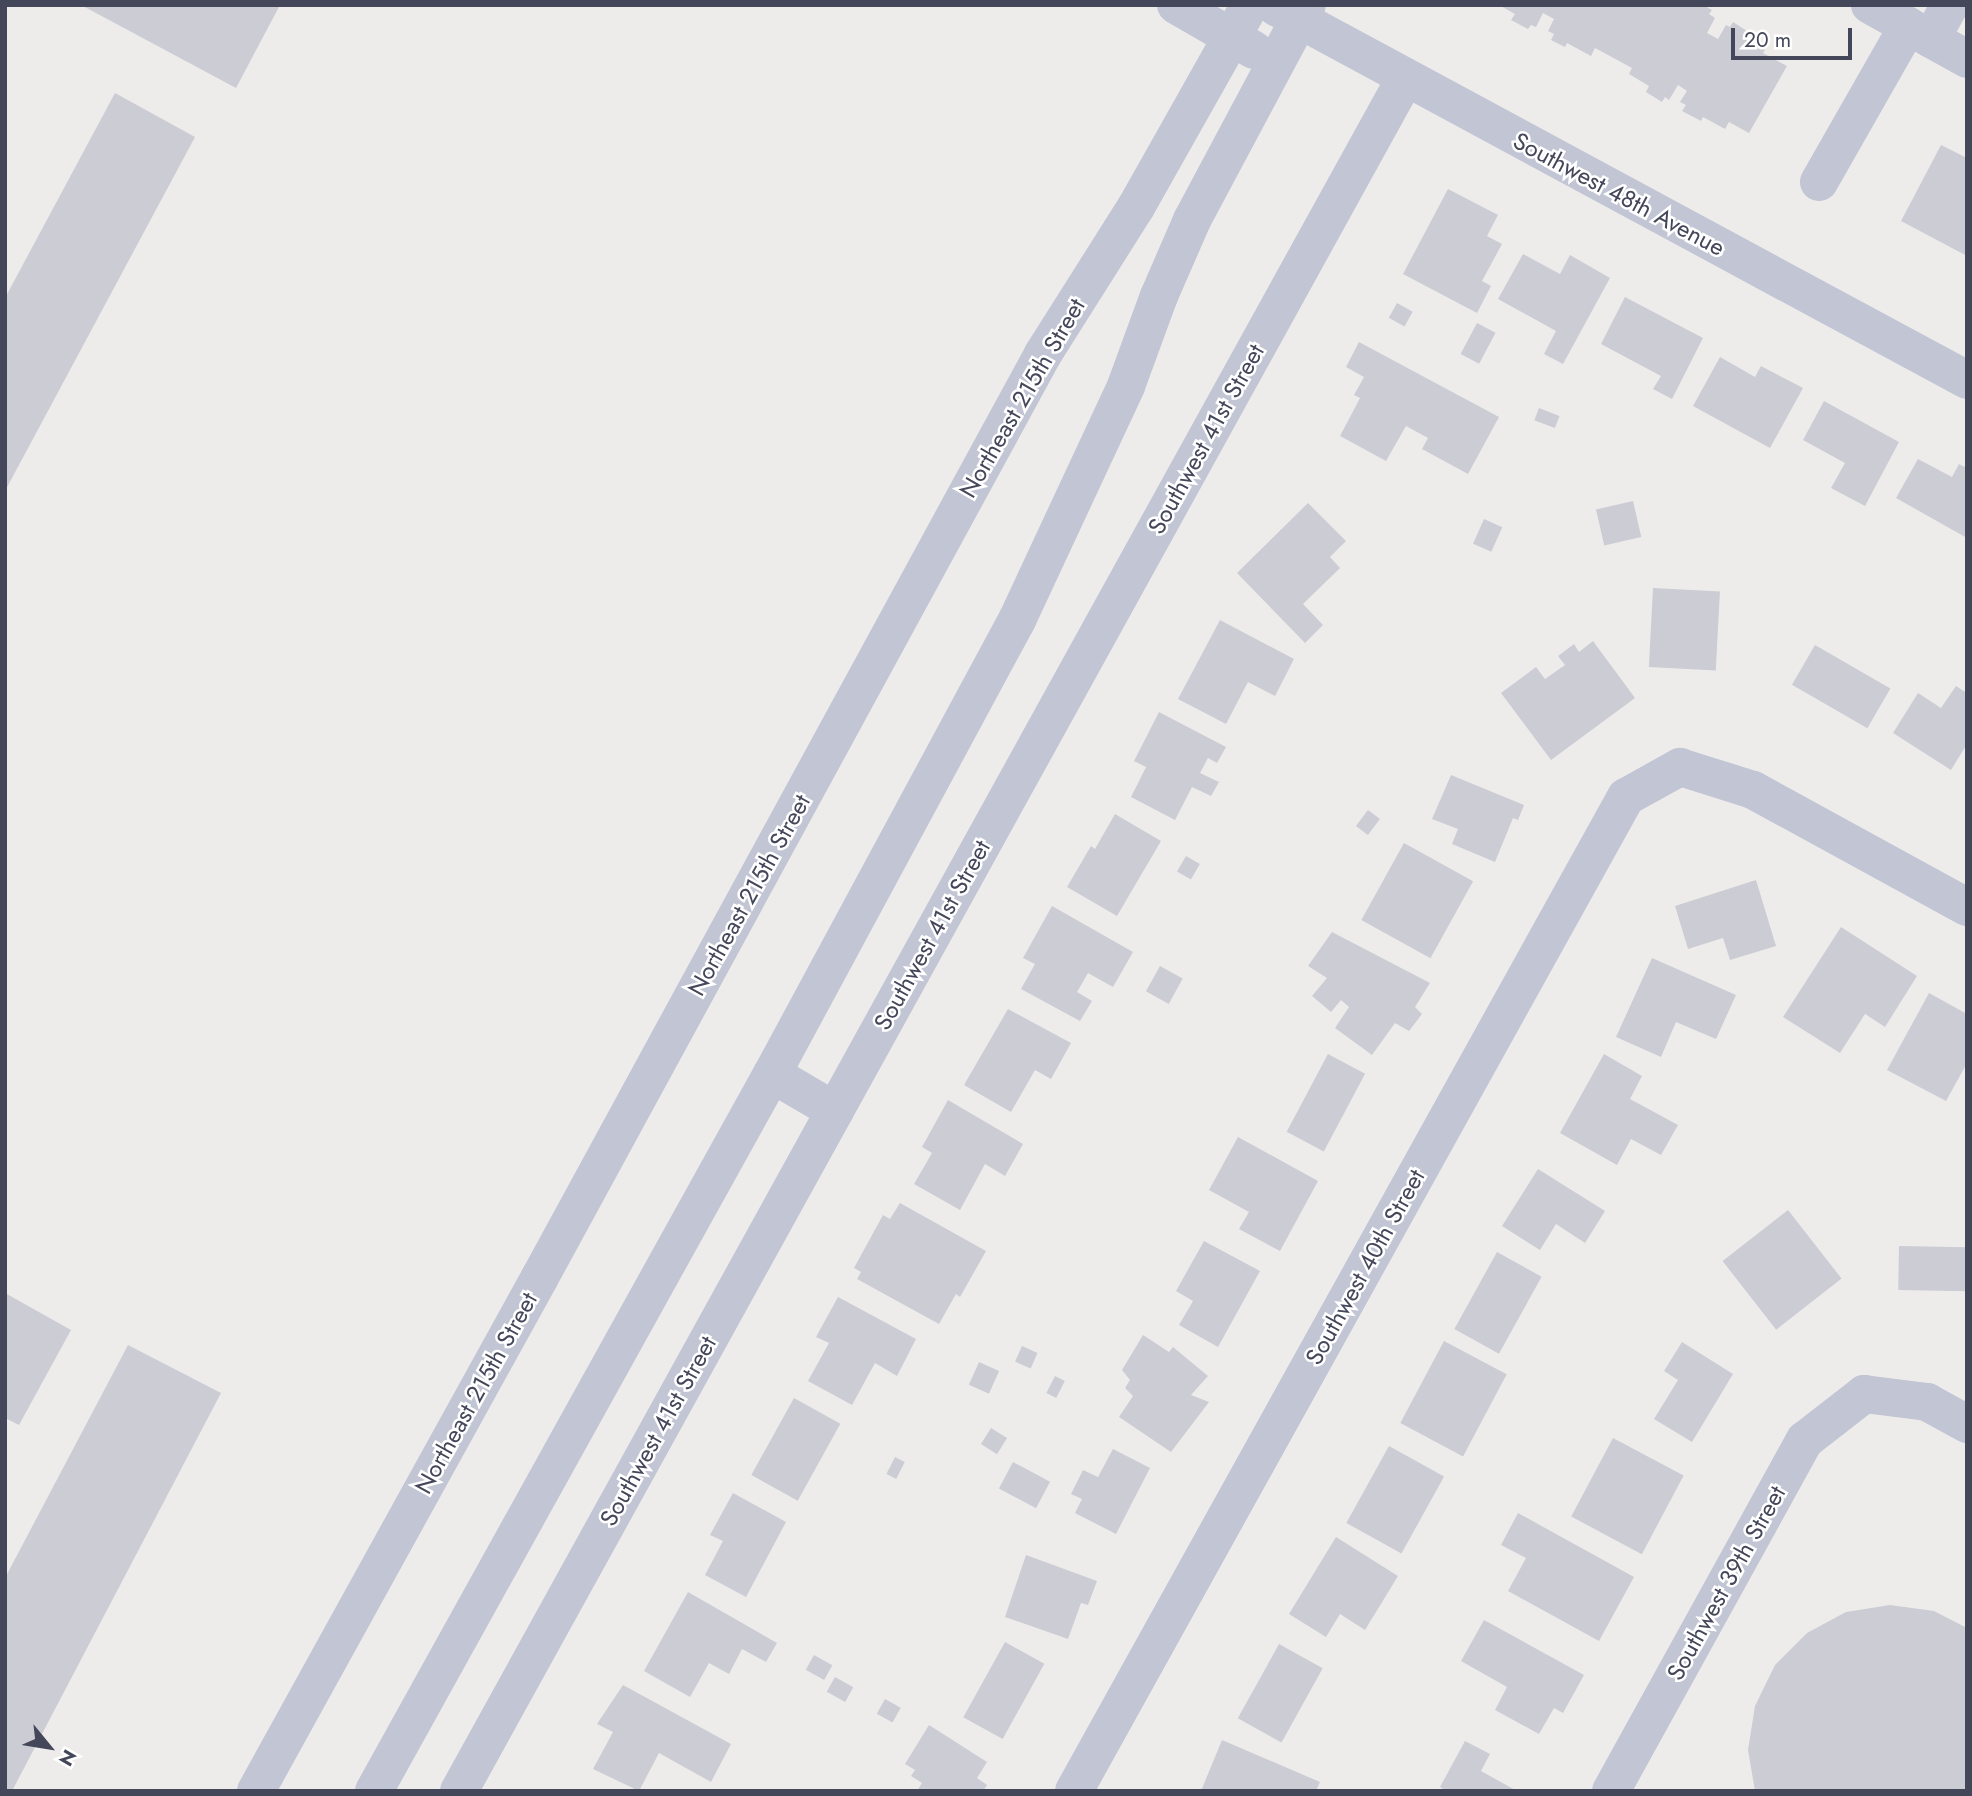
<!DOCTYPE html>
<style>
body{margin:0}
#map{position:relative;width:1972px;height:1796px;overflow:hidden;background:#eeeceb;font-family:Jost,sans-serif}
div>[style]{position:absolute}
.building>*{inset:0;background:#cbccd4;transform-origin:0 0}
.minor>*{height:38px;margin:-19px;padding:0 19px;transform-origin:19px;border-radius:19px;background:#c1c5d4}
span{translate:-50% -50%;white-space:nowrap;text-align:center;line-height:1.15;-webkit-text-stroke:5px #fff;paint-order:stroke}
.street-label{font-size:24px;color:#434759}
.frame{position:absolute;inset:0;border:7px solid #434759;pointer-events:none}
.north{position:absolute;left:14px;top:1712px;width:70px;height:70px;-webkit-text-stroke:5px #fff;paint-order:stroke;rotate:120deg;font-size:19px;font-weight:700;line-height:28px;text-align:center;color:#434759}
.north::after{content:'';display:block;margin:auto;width:24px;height:32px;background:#434759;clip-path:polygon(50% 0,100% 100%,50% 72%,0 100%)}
.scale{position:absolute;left:1731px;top:28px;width:121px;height:32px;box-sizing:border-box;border:4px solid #434759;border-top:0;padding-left:9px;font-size:21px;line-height:24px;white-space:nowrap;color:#434759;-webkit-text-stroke:5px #fff;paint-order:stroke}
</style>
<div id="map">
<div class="building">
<i style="clip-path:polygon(81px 5px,280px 5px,236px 88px)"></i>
<i style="clip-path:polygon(1499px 5px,1703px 5px,1712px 10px,1709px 14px,1715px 18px,1707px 33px,1718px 39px,1726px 25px,1730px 27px,1733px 22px,1747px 31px,1745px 36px,1766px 48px,1763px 53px,1787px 66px,1749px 133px,1729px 122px,1725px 129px,1703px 117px,1701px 121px,1682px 111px,1686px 105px,1680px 102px,1687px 91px,1678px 85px,1669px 100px,1665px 97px,1662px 102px,1646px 92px,1649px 86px,1629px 74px,1632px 68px,1595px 48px,1591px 56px,1567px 43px,1565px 47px,1551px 40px,1554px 34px,1548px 31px,1554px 19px,1543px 13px,1536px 27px,1531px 25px,1528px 29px,1511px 20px,1515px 14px)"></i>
<i style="clip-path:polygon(115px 93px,195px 137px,5px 491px,5px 298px)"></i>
<i style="clip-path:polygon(1941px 145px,1967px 158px,1967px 256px,1901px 221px)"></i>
<i style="clip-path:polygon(1448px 189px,1498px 215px,1487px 236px,1502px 244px,1482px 281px,1491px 286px,1477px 313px,1403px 274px)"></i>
<i style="clip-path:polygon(1523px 254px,1560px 274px,1570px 255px,1610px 278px,1563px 364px,1544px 354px,1556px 331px,1498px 299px)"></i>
<i style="clip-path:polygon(1625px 297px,1703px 338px,1672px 399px,1653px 389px,1661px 376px,1601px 344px)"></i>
<i style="left:1397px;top:303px;width:18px;height:17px;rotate:29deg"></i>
<i style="left:1477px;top:323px;width:21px;height:35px;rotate:28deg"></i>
<i style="clip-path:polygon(1359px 342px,1499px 417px,1468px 474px,1422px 449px,1428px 438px,1406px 426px,1386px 461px,1340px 436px,1360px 398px,1354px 395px,1364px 377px,1346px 367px)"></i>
<i style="clip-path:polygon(1720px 357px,1755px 377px,1761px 366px,1803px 388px,1770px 448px,1693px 406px)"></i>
<i style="clip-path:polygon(1824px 401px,1899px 442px,1865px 506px,1831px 488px,1845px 463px,1803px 440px)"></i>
<i style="left:1539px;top:408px;width:22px;height:13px;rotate:21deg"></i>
<i style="clip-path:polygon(1918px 459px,1952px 477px,1959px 464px,1967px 468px,1967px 538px,1896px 498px)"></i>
<i style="left:1633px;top:501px;width:37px;height:38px;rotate:77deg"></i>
<i style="clip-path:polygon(1308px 503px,1346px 541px,1330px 557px,1340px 568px,1303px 604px,1323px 625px,1305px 643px,1237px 573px)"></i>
<i style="left:1484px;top:519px;width:20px;height:27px;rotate:24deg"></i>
<i style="left:1653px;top:588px;width:67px;height:79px;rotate:3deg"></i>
<i style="clip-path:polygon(1220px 620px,1294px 659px,1275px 696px,1248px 682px,1226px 724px,1178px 699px)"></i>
<i style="clip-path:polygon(1593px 641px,1635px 698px,1551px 760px,1501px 693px,1536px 667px,1545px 679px,1565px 665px,1558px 656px,1574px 644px,1579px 652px)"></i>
<i style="left:1815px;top:645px;width:87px;height:46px;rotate:30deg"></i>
<i style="clip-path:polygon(1956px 686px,1967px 693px,1967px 744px,1951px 770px,1893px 733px,1918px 693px,1941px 708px)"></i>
<i style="clip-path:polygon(1159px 712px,1226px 747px,1217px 763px,1208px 758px,1200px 773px,1219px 782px,1211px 796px,1192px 787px,1175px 820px,1131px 797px,1146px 767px,1134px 761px)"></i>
<i style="clip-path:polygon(1451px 775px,1524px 805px,1518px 820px,1513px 818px,1495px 862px,1452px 844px,1458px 829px,1432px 819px)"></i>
<i style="left:1368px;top:810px;width:15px;height:20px;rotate:37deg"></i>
<i style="clip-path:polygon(1115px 814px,1161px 841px,1117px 916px,1067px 887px,1091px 846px,1095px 849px)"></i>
<i style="left:1404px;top:843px;width:79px;height:88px;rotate:29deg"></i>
<i style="left:1186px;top:856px;width:16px;height:18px;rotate:30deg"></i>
<i style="clip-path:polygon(1756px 880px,1776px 946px,1730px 960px,1723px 938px,1688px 949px,1675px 906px)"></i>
<i style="clip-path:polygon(1052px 906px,1133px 952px,1113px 987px,1088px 973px,1077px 992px,1092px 1001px,1080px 1021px,1021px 989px,1035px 964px,1023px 958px)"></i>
<i style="clip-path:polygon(1841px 927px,1917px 976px,1885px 1027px,1865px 1014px,1840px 1053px,1783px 1017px)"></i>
<i style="clip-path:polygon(1332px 932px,1430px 983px,1415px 1007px,1422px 1014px,1409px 1031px,1395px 1023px,1372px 1055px,1335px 1028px,1349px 1007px,1341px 1000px,1331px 1012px,1312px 996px,1327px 978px,1308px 966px)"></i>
<i style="clip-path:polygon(1652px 958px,1736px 995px,1716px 1039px,1676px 1022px,1661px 1057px,1616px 1037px)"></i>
<i style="left:1160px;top:966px;width:26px;height:29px;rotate:29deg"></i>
<i style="clip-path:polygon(1929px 993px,1967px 1014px,1967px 1063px,1946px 1101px,1887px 1070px)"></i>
<i style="clip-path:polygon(1008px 1009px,1071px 1043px,1051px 1079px,1035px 1070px,1011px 1112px,964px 1085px)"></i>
<i style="left:1328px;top:1054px;width:42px;height:88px;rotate:28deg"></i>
<i style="clip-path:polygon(1604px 1054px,1642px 1076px,1630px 1099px,1678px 1125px,1661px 1155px,1631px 1139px,1617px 1165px,1560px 1133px)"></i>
<i style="clip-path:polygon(948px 1100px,1023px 1144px,1005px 1176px,985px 1164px,960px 1210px,914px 1184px,932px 1153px,922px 1147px)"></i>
<i style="clip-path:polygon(1238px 1137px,1318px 1181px,1280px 1251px,1239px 1229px,1249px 1212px,1209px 1190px)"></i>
<i style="clip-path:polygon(1538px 1169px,1605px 1211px,1585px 1243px,1556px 1224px,1540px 1250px,1502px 1226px)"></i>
<i style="clip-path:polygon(900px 1203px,986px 1251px,960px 1297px,956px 1294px,939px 1324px,857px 1279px,861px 1272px,854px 1268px,883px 1215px,890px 1219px)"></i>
<i style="left:1788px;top:1210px;width:87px;height:83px;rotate:52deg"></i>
<i style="clip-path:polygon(1204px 1241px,1260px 1271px,1218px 1347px,1179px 1325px,1193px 1301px,1176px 1291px)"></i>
<i style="left:1899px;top:1246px;width:68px;height:44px;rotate:1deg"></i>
<i style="left:1497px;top:1252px;width:51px;height:88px;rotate:29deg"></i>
<i style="clip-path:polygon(5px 1293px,71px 1330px,19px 1425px,5px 1418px)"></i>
<i style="clip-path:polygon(838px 1297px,916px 1339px,897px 1376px,875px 1363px,852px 1405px,808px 1381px,829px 1343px,816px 1337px)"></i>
<i style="clip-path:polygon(1143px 1335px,1169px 1352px,1173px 1347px,1208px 1376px,1191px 1395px,1209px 1402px,1171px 1452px,1119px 1417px,1133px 1396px,1125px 1388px,1130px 1380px,1122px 1370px)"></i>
<i style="left:1444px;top:1341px;width:71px;height:93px;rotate:28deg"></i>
<i style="clip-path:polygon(1682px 1342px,1733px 1374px,1692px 1442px,1654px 1419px,1678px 1380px,1664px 1371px)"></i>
<i style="clip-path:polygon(128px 1345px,221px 1393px,12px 1791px,5px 1791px,5px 1578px)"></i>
<i style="left:1022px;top:1346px;width:17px;height:17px;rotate:24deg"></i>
<i style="left:979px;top:1362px;width:22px;height:25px;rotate:24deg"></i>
<i style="left:1055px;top:1376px;width:11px;height:19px;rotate:27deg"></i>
<i style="left:794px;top:1398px;width:53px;height:88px;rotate:29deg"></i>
<i style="left:991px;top:1428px;width:19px;height:19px;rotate:32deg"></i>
<i style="left:1613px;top:1438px;width:80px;height:89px;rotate:28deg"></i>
<i style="left:1389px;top:1446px;width:63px;height:88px;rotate:29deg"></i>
<i style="clip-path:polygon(1113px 1449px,1150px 1468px,1116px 1534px,1075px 1513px,1082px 1499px,1071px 1494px,1083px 1470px,1098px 1477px)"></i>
<i style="left:895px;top:1457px;width:11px;height:19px;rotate:27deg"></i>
<i style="left:1013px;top:1462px;width:42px;height:30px;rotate:28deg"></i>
<i style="clip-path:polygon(733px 1493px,786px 1522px,746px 1597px,705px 1575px,723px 1541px,710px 1535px)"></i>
<i style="clip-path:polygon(1518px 1513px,1634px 1577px,1599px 1641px,1508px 1591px,1526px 1558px,1501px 1545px)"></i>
<i style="clip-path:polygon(1336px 1537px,1398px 1576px,1365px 1630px,1340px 1614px,1326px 1637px,1289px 1614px)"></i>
<i style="clip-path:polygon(1026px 1555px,1097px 1581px,1088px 1605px,1081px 1603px,1068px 1639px,1005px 1617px)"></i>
<i style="clip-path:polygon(688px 1592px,777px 1643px,766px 1662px,742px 1649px,729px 1674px,709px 1663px,690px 1697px,644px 1671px)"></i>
<i style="clip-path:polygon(1890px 1605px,1934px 1611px,1967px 1628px,1967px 1791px,1755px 1791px,1748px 1750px,1755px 1706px,1775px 1665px,1807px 1633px,1846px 1612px)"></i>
<i style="clip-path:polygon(1484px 1620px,1584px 1675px,1563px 1713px,1554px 1708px,1539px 1734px,1495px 1710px,1507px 1687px,1461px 1661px)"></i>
<i style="left:1005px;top:1642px;width:45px;height:86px;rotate:29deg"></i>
<i style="left:1279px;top:1644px;width:50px;height:85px;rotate:29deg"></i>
<i style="left:814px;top:1655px;width:21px;height:17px;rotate:29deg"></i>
<i style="left:835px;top:1677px;width:21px;height:17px;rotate:29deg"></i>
<i style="clip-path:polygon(623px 1685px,731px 1744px,711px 1782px,659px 1753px,639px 1791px,593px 1769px,613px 1732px,597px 1724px)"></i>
<i style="left:885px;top:1699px;width:18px;height:17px;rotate:29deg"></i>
<i style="clip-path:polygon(929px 1725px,987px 1762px,977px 1778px,987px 1785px,983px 1791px,917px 1791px,922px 1783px,911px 1776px,915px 1770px,905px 1764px)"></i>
<i style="clip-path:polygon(1222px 1740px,1320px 1782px,1316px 1791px,1201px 1791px)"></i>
<i style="clip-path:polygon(1465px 1741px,1490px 1754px,1481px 1771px,1517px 1791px,1447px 1791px,1440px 1787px)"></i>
</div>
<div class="minor">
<i style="left:1176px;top:5px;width:90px;rotate:30deg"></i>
<i style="left:1870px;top:5px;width:111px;rotate:29.1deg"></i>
<i style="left:1276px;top:7px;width:785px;rotate:28.36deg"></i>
<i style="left:1931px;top:39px;width:39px;rotate:-61deg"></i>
<i style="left:1819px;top:182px;width:180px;rotate:-60.3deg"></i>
<i style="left:772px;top:1074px;width:73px;rotate:30.4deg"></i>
<i style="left:256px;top:1791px;width:587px;rotate:-61.08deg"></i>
<i style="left:540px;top:1277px;width:1051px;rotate:-61.41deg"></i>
<i style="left:1043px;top:354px;width:174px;rotate:-57.7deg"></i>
<i style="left:1136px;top:207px;width:232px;rotate:-60.6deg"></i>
<i style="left:374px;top:1791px;width:820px;rotate:-60.97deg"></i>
<i style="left:772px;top:1074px;width:516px;rotate:-61.65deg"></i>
<i style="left:1017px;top:620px;width:258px;rotate:-65deg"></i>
<i style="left:1126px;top:386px;width:96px;rotate:-69.9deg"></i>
<i style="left:1159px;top:296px;width:83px;rotate:-66.5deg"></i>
<i style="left:1192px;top:220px;width:244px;rotate:-61.9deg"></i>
<i style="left:459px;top:1791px;width:1956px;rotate:-61.08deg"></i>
<i style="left:1074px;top:1791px;width:1137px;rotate:-60.96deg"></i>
<i style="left:1626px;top:797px;width:62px;rotate:-29.1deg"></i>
<i style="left:1680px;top:767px;width:77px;rotate:17.5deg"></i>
<i style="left:1753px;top:790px;width:244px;rotate:28.7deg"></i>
<i style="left:1611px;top:1791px;width:401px;rotate:-61.1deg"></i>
<i style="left:1805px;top:1440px;width:75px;rotate:-37.9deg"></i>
<i style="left:1864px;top:1394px;width:64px;rotate:7.2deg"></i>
<i style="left:1927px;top:1402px;width:46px;rotate:28.8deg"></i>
</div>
<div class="street-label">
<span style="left:1619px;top:194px;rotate:28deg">Southwest 48th Avenue</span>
<span style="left:1022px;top:398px;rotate:-60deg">Northeast 215th Street</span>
<span style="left:1206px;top:439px;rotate:-61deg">Southwest 41st Street</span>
<span style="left:749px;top:895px;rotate:-61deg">Northeast 215th Street</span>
<span style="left:932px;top:935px;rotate:-61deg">Southwest 41st Street</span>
<span style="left:1365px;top:1267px;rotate:-61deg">Southwest 40th Street</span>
<span style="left:476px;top:1393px;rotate:-61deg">Northeast 215th Street</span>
<span style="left:658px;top:1431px;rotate:-61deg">Southwest 41st Street</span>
<span style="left:1726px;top:1583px;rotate:-61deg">Southwest 39th Street</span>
</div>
<div class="frame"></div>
<div class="north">N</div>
<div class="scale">20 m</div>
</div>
